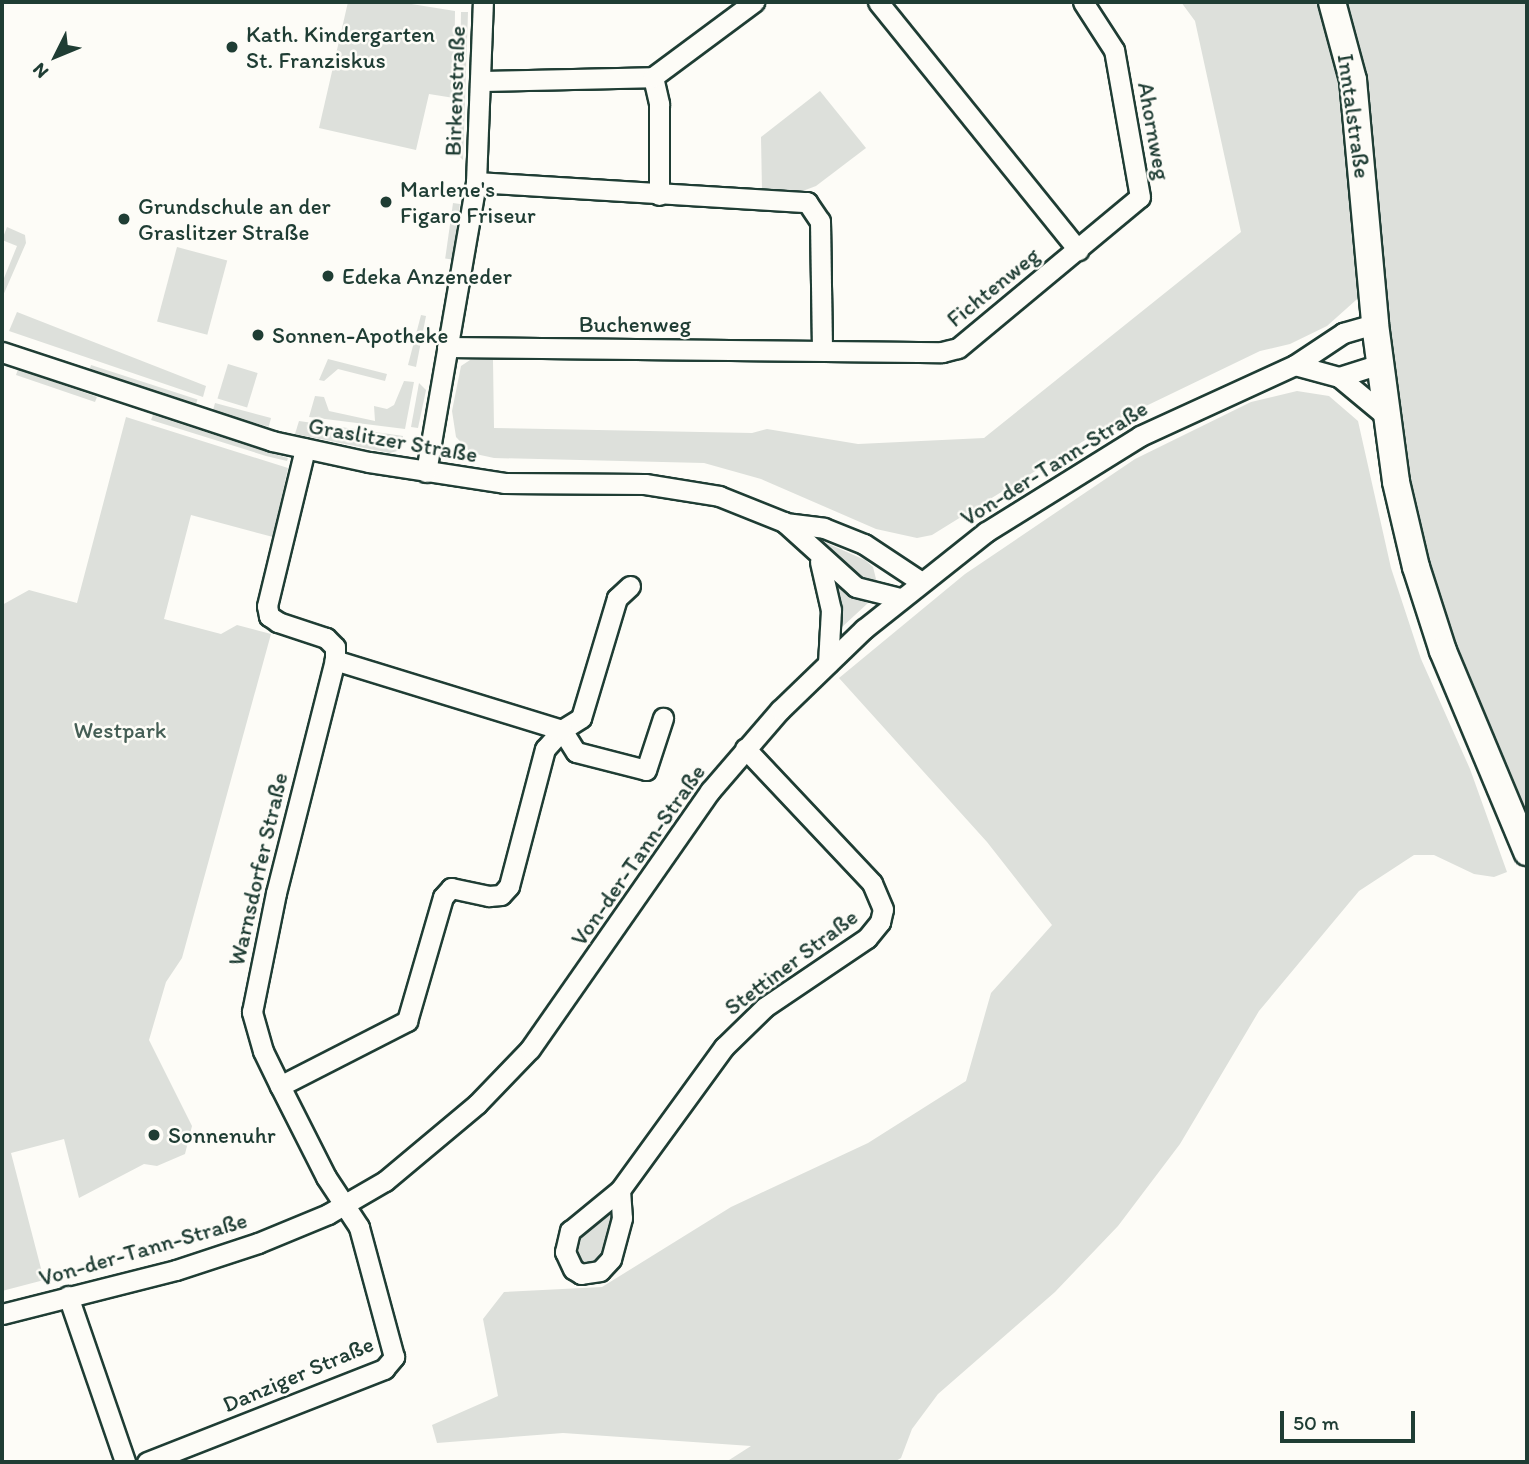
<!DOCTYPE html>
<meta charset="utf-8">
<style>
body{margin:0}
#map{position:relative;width:1529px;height:1464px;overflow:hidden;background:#fdfcf7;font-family:Itim,sans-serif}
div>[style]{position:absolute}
.green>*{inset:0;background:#dde0db;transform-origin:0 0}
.roads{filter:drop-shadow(2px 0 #1f3d34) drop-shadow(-2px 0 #1f3d34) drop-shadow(0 2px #1f3d34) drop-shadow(0 -2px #1f3d34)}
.minor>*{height:19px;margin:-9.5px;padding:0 9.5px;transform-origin:9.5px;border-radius:9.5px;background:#fdfcf7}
.major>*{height:26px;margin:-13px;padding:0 13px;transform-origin:13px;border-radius:13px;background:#fdfcf7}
.dots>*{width:19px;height:19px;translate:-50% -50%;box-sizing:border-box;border:4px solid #fdfcf7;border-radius:50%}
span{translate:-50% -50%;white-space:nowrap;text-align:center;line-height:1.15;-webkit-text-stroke:5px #fdfcf7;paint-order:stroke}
.poi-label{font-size:23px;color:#1f3d34}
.left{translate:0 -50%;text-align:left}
.street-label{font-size:23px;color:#1f3d34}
.park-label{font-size:23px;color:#455e55}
.frame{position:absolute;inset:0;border:4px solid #1f3d34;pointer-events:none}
.north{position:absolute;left:21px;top:21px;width:70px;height:70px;-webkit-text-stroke:5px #fdfcf7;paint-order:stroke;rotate:227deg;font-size:19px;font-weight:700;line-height:28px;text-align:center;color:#1f3d34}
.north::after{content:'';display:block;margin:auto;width:24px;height:32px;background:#1f3d34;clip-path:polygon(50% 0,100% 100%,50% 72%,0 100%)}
.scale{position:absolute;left:1280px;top:1411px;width:135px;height:32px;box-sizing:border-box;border:4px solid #1f3d34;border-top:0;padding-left:9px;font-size:21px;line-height:24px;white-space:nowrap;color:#1f3d34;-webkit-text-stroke:5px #fdfcf7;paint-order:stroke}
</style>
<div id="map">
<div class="green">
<i style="clip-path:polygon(348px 2px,399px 2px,455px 11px,454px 98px,429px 94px,416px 150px,319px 128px)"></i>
<i style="clip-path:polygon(1181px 2px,1324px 2px,1338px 48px,1365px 292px,1327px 326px,1290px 344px,1260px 351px,1119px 419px,932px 535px,917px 538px,876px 529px,761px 479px,704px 463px,494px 458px,471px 453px,456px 437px,452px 411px,461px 366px,470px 360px,493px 360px,494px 428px,752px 433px,767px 429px,858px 444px,984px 438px,1241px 232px,1195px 21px)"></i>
<i style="clip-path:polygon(1340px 2px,1527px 2px,1527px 819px,1494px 753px,1425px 563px,1406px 478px,1361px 80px)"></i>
<i style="clip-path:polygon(461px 12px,468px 12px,463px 160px,459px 156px)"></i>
<i style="clip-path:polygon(820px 91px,866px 148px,816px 186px,800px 192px,762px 191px,761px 137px)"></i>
<i style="left:453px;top:203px;width:7px;height:56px;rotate:8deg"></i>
<i style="clip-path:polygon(7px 227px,25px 235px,26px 243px,2px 298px,2px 283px,17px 246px,2px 240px)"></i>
<i style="left:177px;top:247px;width:52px;height:77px;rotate:15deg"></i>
<i style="clip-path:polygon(17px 312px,206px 386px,203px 397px,9px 331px)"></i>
<i style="clip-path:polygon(421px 315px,426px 316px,416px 367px,408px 365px)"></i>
<i style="clip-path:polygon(328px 359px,387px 374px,385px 381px,338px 369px,324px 381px,319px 380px)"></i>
<i style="left:228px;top:364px;width:31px;height:36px;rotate:17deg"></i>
<i style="left:91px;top:365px;width:112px;height:6px;rotate:18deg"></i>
<i style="clip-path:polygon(18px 369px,97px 397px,95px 402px,16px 375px)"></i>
<i style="clip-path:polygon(404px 381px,414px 382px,405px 429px,309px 417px,315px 396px,324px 397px,329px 411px,375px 421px,374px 406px,387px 409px,394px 405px)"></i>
<i style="clip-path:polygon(419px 383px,426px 390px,418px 428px,411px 427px)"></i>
<i style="clip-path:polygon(1297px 391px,1329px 396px,1358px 421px,1391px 568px,1421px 659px,1470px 769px,1507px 872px,1494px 877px,1474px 874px,1434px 855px,1414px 855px,1359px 891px,1259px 1011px,1180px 1144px,1118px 1226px,1055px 1292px,938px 1394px,912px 1429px,901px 1458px,894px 1462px,726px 1462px,751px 1446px,563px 1433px,437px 1443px,432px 1425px,498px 1396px,483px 1319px,504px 1292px,602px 1287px,731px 1207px,868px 1143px,966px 1081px,991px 993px,1052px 925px,987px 842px,839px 678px,965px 574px,1135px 459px,1251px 402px)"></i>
<i style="left:215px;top:403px;width:58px;height:9px;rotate:15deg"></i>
<i style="clip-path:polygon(153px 415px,267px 452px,288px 458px,287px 461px,266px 456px,151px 420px)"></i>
<i style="clip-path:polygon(126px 417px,288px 468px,273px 537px,191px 515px,164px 619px,221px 634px,237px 625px,271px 634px,182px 958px,166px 982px,149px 1040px,192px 1126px,185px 1154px,157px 1166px,144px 1164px,79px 1198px,64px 1139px,11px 1153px,44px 1280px,2px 1291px,2px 605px,29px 590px,77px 603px)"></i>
<i style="clip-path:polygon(299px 421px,403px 436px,401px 450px,390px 453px,295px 434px)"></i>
<i style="clip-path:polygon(813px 537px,865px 560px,873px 567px,877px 583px,860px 578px)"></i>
<i style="clip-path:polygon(837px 584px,846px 594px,868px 603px,841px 628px)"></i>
<i style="clip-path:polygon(606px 1212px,614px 1216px,603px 1256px,586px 1264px,578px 1259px,574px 1248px,579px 1237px)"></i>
</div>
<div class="roads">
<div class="minor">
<i style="left:878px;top:2px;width:319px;rotate:51.1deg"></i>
<i style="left:653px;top:77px;width:28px;rotate:77deg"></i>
<i style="left:659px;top:104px;width:91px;rotate:90deg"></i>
<i style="left:481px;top:81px;width:172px;rotate:-1.3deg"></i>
<i style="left:653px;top:77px;width:126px;rotate:-36.6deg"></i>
<i style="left:476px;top:182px;width:332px;rotate:3.5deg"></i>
<i style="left:807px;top:202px;width:23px;rotate:56deg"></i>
<i style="left:820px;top:221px;width:127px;rotate:89.1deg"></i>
<i style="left:447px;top:347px;width:495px;rotate:0.6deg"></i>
<i style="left:942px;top:352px;width:16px;rotate:-14deg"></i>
<i style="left:958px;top:348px;width:236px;rotate:-39.7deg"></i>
<i style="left:1140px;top:197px;width:149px;rotate:-100deg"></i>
<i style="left:1114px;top:50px;width:57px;rotate:-122.9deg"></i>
<i style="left:2px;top:352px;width:284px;rotate:18.2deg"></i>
<i style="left:272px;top:441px;width:99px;rotate:12.2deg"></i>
<i style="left:369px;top:462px;width:137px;rotate:8.8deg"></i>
<i style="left:504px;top:483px;width:141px;rotate:0.4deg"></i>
<i style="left:645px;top:484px;width:75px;rotate:9.2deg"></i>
<i style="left:719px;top:496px;width:70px;rotate:21.8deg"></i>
<i style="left:784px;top:522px;width:97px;rotate:42.1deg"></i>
<i style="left:856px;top:587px;width:45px;rotate:14deg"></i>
<i style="left:1295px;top:365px;width:46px;rotate:15.3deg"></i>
<i style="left:1339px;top:377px;width:43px;rotate:-17.6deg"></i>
<i style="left:1339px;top:377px;width:61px;rotate:39.7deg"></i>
<i style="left:426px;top:472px;width:294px;rotate:-80.2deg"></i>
<i style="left:476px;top:182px;width:180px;rotate:-87.8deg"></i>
<i style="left:785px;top:523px;width:39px;rotate:7deg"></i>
<i style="left:824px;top:528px;width:43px;rotate:21.8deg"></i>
<i style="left:864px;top:544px;width:67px;rotate:33.5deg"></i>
<i style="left:820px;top:562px;width:49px;rotate:77.1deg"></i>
<i style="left:831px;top:610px;width:53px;rotate:93.2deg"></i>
<i style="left:630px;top:586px;width:18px;rotate:137deg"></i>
<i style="left:617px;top:598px;width:125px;rotate:106.7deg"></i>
<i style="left:581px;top:718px;width:22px;rotate:148deg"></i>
<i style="left:562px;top:730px;width:26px;rotate:58deg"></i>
<i style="left:576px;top:752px;width:72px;rotate:14.4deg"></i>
<i style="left:646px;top:770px;width:55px;rotate:-71.9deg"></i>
<i style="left:280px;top:1086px;width:143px;rotate:-27.1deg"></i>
<i style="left:407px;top:1021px;width:129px;rotate:-73.8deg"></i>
<i style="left:443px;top:897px;width:12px;rotate:-48deg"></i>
<i style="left:451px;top:888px;width:39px;rotate:12deg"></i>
<i style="left:489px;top:896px;width:12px;rotate:-5deg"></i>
<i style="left:501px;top:895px;width:12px;rotate:-48deg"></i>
<i style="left:509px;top:886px;width:142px;rotate:-75.3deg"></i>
<i style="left:545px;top:749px;width:25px;rotate:-48deg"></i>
<i style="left:562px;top:730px;width:238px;rotate:-162.9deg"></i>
<i style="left:620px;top:1190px;width:28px;rotate:86deg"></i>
<i style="left:622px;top:1218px;width:42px;rotate:105deg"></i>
<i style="left:611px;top:1259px;width:16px;rotate:133deg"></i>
<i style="left:600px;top:1271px;width:19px;rotate:171deg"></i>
<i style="left:581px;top:1274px;width:9px;rotate:-148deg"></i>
<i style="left:573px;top:1269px;width:19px;rotate:-115deg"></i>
<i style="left:565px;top:1252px;width:22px;rotate:-77deg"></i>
<i style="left:570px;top:1231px;width:65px;rotate:-39.4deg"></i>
<i style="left:620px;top:1190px;width:177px;rotate:-54deg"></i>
<i style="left:724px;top:1047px;width:57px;rotate:-44.3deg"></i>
<i style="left:765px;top:1007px;width:123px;rotate:-34.1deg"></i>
<i style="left:867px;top:938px;width:21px;rotate:-51deg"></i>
<i style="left:880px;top:922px;width:13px;rotate:-77deg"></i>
<i style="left:883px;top:909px;width:28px;rotate:-113deg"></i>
<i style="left:872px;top:883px;width:185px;rotate:-133.3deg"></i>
<i style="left:68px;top:1296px;width:176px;rotate:71deg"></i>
<i style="left:2px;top:1314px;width:179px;rotate:-14.2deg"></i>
<i style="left:176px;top:1270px;width:86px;rotate:-18.2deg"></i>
<i style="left:258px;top:1243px;width:76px;rotate:-22.5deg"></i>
<i style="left:328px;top:1214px;width:66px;rotate:-30.1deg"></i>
<i style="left:385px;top:1181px;width:120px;rotate:-39.9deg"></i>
<i style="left:477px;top:1104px;width:76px;rotate:-46.1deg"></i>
<i style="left:530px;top:1049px;width:315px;rotate:-55.1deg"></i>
<i style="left:710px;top:791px;width:107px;rotate:-49.2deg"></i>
<i style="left:780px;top:710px;width:117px;rotate:-44deg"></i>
<i style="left:864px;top:629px;width:156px;rotate:-38.5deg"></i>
<i style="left:986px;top:532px;width:181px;rotate:-31.9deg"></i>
<i style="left:1140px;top:436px;width:170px;rotate:-24.6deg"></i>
<i style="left:1295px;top:365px;width:58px;rotate:-33.7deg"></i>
<i style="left:1343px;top:333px;width:33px;rotate:-16deg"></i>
<i style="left:147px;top:1462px;width:255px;rotate:-21.4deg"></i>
<i style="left:384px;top:1369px;width:16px;rotate:-50deg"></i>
<i style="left:394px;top:1357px;width:135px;rotate:-105.1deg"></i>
<i style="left:359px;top:1227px;width:60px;rotate:-123.4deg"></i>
<i style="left:326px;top:1177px;width:102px;rotate:-116.8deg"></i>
<i style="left:280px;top:1086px;width:39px;rotate:-116deg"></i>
<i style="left:263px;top:1051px;width:41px;rotate:-105.8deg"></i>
<i style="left:252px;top:1012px;width:121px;rotate:-78.6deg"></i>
<i style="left:276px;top:893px;width:240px;rotate:-75.8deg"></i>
<i style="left:335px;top:660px;width:13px;rotate:-90deg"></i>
<i style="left:335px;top:647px;width:13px;rotate:-135deg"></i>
<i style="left:326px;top:638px;width:51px;rotate:-161.6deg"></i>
<i style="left:278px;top:622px;width:11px;rotate:-146deg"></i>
<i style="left:269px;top:616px;width:10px;rotate:-101deg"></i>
<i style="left:267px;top:606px;width:162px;rotate:-76.4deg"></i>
</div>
<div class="major">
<i style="left:1332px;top:2px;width:81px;rotate:74.9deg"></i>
<i style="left:1353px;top:80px;width:245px;rotate:84.8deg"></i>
<i style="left:1375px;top:324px;width:159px;rotate:82.4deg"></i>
<i style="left:1396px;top:482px;width:87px;rotate:76.8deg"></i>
<i style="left:1416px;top:567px;width:88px;rotate:72.2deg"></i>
<i style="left:1443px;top:651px;width:218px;rotate:67.3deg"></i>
</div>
</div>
<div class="dots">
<i style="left:232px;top:47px;background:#1f3d34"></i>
<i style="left:386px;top:202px;background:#1f3d34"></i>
<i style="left:124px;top:219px;background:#1f3d34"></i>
<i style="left:328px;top:276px;background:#1f3d34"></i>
<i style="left:258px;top:335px;background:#1f3d34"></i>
<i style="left:154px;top:1135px;background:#1f3d34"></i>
</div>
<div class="poi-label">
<span class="left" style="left:246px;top:47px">Kath. Kindergarten<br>St. Franziskus</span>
<span class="left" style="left:400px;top:202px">Marlene's<br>Figaro Friseur</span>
<span class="left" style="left:138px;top:219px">Grundschule an der<br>Graslitzer Straße</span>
<span class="left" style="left:342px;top:276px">Edeka Anzeneder</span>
<span class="left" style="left:272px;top:335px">Sonnen-Apotheke</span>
<span class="left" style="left:168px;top:1135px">Sonnenuhr</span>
</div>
<div class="street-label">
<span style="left:455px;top:91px;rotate:-88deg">Birkenstraße</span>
<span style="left:1354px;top:116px;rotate:82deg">Inntalstraße</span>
<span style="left:1154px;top:131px;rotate:80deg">Ahornweg</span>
<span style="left:993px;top:287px;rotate:-39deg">Fichtenweg</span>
<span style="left:635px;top:324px">Buchenweg</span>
<span style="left:393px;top:440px;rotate:10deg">Graslitzer Straße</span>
<span style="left:1054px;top:463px;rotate:-32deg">Von-der-Tann-Straße</span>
<span style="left:638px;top:855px;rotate:-55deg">Von-der-Tann-Straße</span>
<span style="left:258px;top:869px;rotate:-77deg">Warnsdorfer Straße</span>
<span style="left:791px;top:962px;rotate:-37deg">Stettiner Straße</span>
<span style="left:143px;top:1249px;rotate:-16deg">Von-der-Tann-Straße</span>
<span style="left:298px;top:1374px;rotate:-23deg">Danziger Straße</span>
</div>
<div class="park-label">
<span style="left:120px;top:730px">Westpark</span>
</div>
<div class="frame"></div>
<div class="north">N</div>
<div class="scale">50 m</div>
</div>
